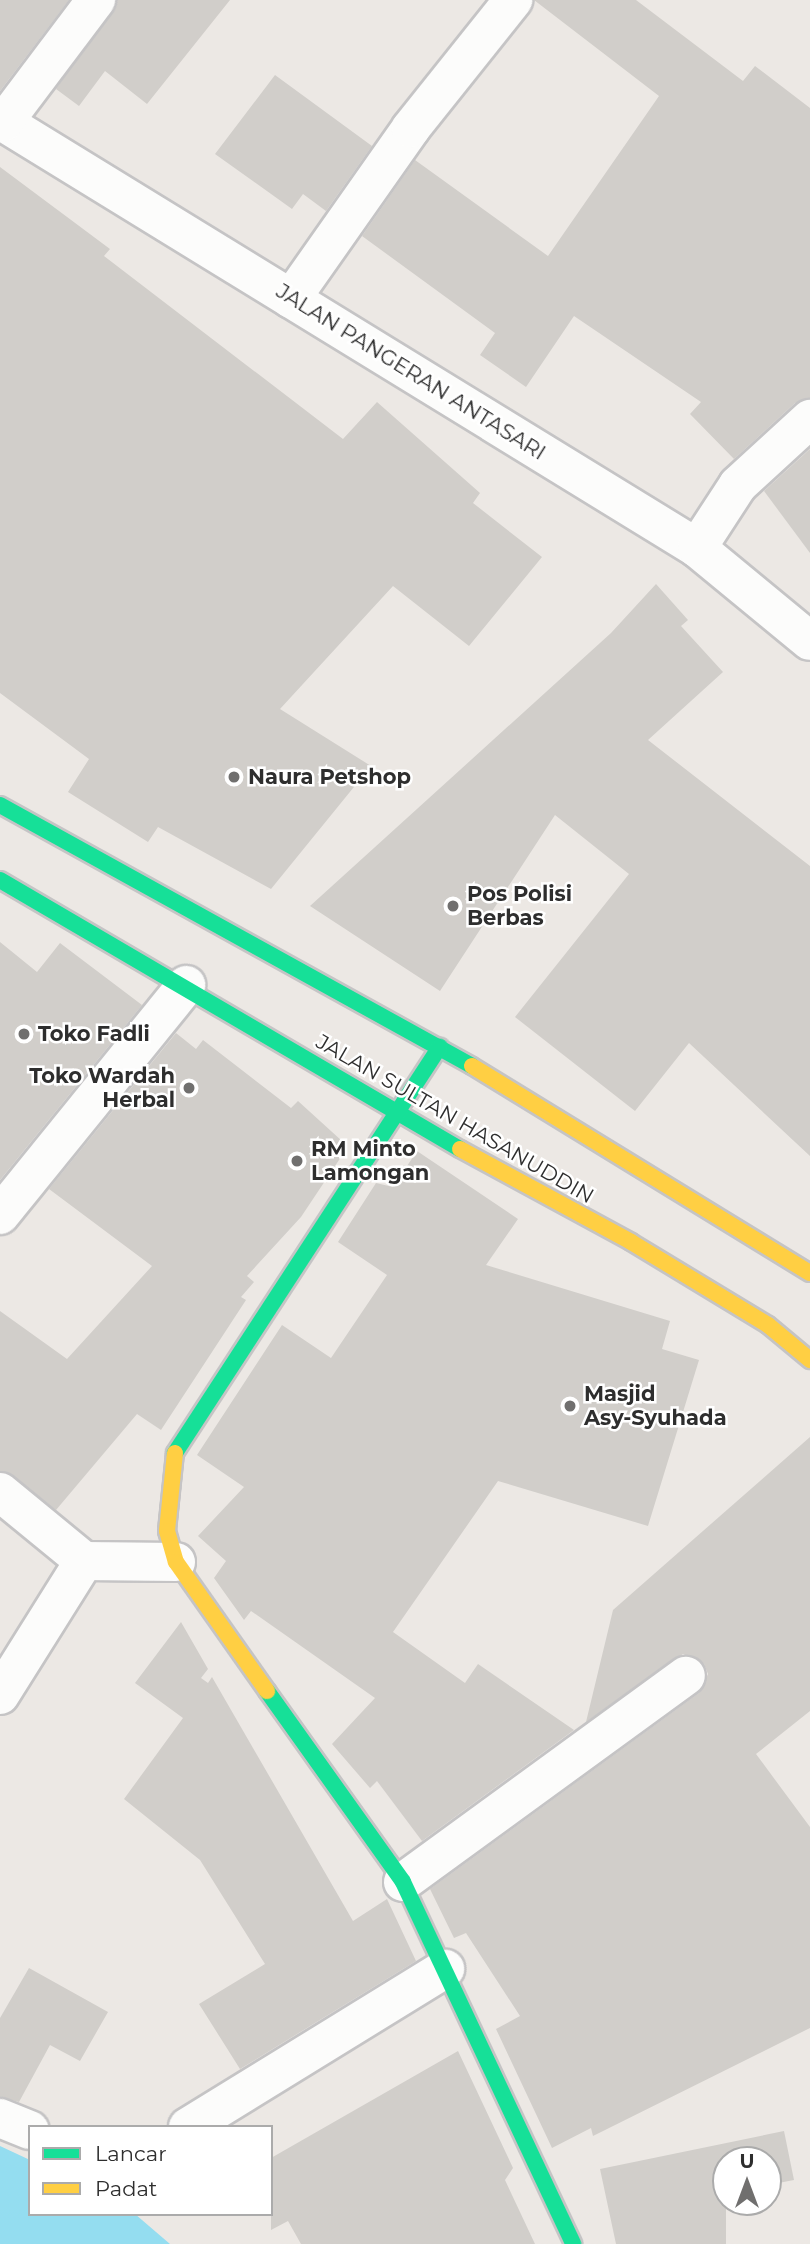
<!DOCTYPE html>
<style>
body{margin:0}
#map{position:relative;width:810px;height:2244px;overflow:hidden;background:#ece8e4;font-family:Montserrat,sans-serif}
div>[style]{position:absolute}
.water>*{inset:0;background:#94ddf0}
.building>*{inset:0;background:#d1ceca}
.roads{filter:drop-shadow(2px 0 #c5c4c5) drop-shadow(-2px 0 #c5c4c5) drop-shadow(0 2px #c5c4c5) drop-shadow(0 -2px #c5c4c5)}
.street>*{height:38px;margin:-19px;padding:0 19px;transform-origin:19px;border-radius:19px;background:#fcfcfb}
.fast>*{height:16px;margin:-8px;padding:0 8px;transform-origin:8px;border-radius:8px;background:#16e098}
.slow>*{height:16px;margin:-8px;padding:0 8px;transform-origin:8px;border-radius:8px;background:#ffcf43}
.dots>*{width:19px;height:19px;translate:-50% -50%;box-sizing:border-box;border:4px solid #fff;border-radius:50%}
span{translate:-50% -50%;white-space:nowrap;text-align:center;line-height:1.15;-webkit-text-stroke:5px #fff;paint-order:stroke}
.street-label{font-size:21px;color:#2e2e2e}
.poi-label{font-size:21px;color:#2e2e2e;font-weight:700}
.left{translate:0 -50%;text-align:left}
.right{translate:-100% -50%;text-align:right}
.legend{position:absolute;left:28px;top:2125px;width:245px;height:91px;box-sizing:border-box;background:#fff;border:2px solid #ababab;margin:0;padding:9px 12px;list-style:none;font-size:21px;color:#2e2e2e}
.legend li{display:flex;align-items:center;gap:14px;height:35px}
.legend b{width:35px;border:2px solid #ababab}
.north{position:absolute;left:712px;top:2146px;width:70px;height:70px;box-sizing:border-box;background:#fff;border:2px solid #ababab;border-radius:50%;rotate:0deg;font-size:19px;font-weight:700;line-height:28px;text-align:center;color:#2e2e2e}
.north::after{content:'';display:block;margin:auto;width:24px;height:32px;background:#706f6e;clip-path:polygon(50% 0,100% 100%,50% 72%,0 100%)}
</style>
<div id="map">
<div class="water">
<i style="clip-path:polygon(0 2146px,30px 2160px,30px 2214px,135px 2214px,170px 2244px,0 2244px)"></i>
</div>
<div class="building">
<i style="clip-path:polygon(0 0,69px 0,0 91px)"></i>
<i style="clip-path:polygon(117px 0,230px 0,147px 104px,105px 71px,79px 106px,56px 89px)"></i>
<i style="clip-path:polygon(534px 0,636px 0,743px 81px,755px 66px,810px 108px,810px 398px,795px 403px,734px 459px,690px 414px,701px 402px,574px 316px,526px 387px,480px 355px,495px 333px,362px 236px,415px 160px,548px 256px,659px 96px)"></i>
<i style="clip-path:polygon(275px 75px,372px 146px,326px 211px,303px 194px,292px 209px,215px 154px)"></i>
<i style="clip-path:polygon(0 167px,110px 249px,104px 256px,343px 439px,377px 402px,480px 493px,473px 503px,542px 557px,469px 646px,393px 586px,280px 709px,371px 766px,271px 889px,158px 827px,148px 842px,68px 792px,89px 759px,0 693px)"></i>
<i style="clip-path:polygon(810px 449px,810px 553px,764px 491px)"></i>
<i style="clip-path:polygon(656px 584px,688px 620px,681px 626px,723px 672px,648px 740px,810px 866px,810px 1156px,689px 1043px,635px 1111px,515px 1017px,629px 874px,555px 815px,440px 991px,310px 906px,611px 633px)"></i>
<i style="clip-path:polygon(0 942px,37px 972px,60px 943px,142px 1005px,0 1180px)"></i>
<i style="clip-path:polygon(176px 1033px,196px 1049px,203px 1040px,291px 1108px,298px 1101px,342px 1141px,334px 1152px,341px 1157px,301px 1217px,247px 1276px,254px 1282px,241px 1297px,246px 1300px,161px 1430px,137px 1414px,56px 1510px,0 1471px,0 1311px,67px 1359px,152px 1266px,49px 1189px)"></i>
<i style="clip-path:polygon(417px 1151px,518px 1219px,486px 1265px,670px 1321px,662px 1349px,699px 1360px,648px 1526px,498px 1481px,393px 1632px,465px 1683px,478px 1664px,574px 1730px,422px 1841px,377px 1781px,370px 1788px,332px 1744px,375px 1698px,251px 1611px,244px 1620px,214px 1578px,226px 1561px,198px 1536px,244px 1487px,197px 1455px,282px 1325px,331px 1358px,387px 1275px,338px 1242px,376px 1183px,393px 1187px)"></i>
<i style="clip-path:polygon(810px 1437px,810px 1711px,756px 1754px,810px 1827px,810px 2028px,593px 2136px,591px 2128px,552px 2148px,496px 2029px,520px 2016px,466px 1933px,454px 1938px,430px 1889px,699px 1693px,708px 1674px,704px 1664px,683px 1654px,586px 1722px,613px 1610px)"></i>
<i style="clip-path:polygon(181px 1622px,208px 1669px,201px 1678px,208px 1683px,212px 1677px,353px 1921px,387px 1899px,416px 1961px,240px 2069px,199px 2004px,265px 1964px,200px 1860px,124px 1799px,183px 1718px,135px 1683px)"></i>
<i style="clip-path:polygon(29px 1968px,108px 2012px,80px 2061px,50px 2045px,19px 2102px,0 2097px,0 2018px)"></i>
<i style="clip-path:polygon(458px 2051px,513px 2168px,505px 2180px,535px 2244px,301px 2244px,288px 2221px,271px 2230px,271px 2158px)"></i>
<i style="clip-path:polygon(784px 2131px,794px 2180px,768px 2185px,768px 2160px,726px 2160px,726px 2244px,616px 2244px,600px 2169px)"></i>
</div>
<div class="roads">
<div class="street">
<i style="left:0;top:120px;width:818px;rotate:31.55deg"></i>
<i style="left:697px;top:548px;width:146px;rotate:39.5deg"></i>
<i style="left:4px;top:122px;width:153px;rotate:-53deg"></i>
<i style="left:291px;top:299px;width:209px;rotate:-54.9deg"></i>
<i style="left:411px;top:128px;width:164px;rotate:-51.4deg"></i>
<i style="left:697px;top:548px;width:75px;rotate:-56.9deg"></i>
<i style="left:738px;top:485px;width:98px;rotate:-42.5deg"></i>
<i style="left:0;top:1215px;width:296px;rotate:-51deg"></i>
<i style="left:0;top:1492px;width:109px;rotate:39.4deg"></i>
<i style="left:84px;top:1561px;width:92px;rotate:0.6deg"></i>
<i style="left:0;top:1695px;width:158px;rotate:-57.9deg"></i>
<i style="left:403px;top:1882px;width:350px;rotate:-36.1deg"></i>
<i style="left:0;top:2118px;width:32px;rotate:22deg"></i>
<i style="left:188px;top:2127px;width:302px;rotate:-31.6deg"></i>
</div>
<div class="fast">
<i style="left:0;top:805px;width:539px;rotate:28.94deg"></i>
<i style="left:0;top:880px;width:533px;rotate:30.32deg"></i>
<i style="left:175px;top:1453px;width:485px;rotate:-56.9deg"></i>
<i style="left:267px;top:1691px;width:234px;rotate:54.5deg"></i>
<i style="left:403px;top:1882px;width:400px;rotate:64.8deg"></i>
</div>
<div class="slow">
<i style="left:472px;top:1066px;width:396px;rotate:31.5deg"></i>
<i style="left:460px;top:1149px;width:195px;rotate:28.5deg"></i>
<i style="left:631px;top:1242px;width:160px;rotate:31.2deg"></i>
<i style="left:768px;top:1325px;width:55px;rotate:39.8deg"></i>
<i style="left:175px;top:1453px;width:78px;rotate:95.9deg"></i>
<i style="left:167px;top:1531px;width:32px;rotate:74deg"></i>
<i style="left:176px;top:1562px;width:158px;rotate:54.8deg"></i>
</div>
</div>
<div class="dots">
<i style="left:234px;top:777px;background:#706f6e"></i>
<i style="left:453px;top:906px;background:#706f6e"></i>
<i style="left:24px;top:1034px;background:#706f6e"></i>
<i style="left:189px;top:1088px;background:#706f6e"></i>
<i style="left:297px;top:1161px;background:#706f6e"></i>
<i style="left:570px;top:1406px;background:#706f6e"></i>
</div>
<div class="street-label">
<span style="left:411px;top:372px;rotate:32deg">JALAN PANGERAN ANTASARI</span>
<span style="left:455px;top:1119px;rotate:30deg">JALAN SULTAN HASANUDDIN</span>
</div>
<div class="poi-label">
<span class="left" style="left:248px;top:777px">Naura Petshop</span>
<span class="left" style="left:467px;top:906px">Pos Polisi<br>Berbas</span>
<span class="left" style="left:38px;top:1034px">Toko Fadli</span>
<span class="right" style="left:175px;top:1088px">Toko Wardah<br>Herbal</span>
<span class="left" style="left:311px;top:1161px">RM Minto<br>Lamongan</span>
<span class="left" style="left:584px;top:1406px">Masjid<br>Asy-Syuhada</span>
</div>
<ul class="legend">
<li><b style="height:9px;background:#16e098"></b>Lancar</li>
<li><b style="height:9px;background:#ffcf43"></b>Padat</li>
</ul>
<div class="north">U</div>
</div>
